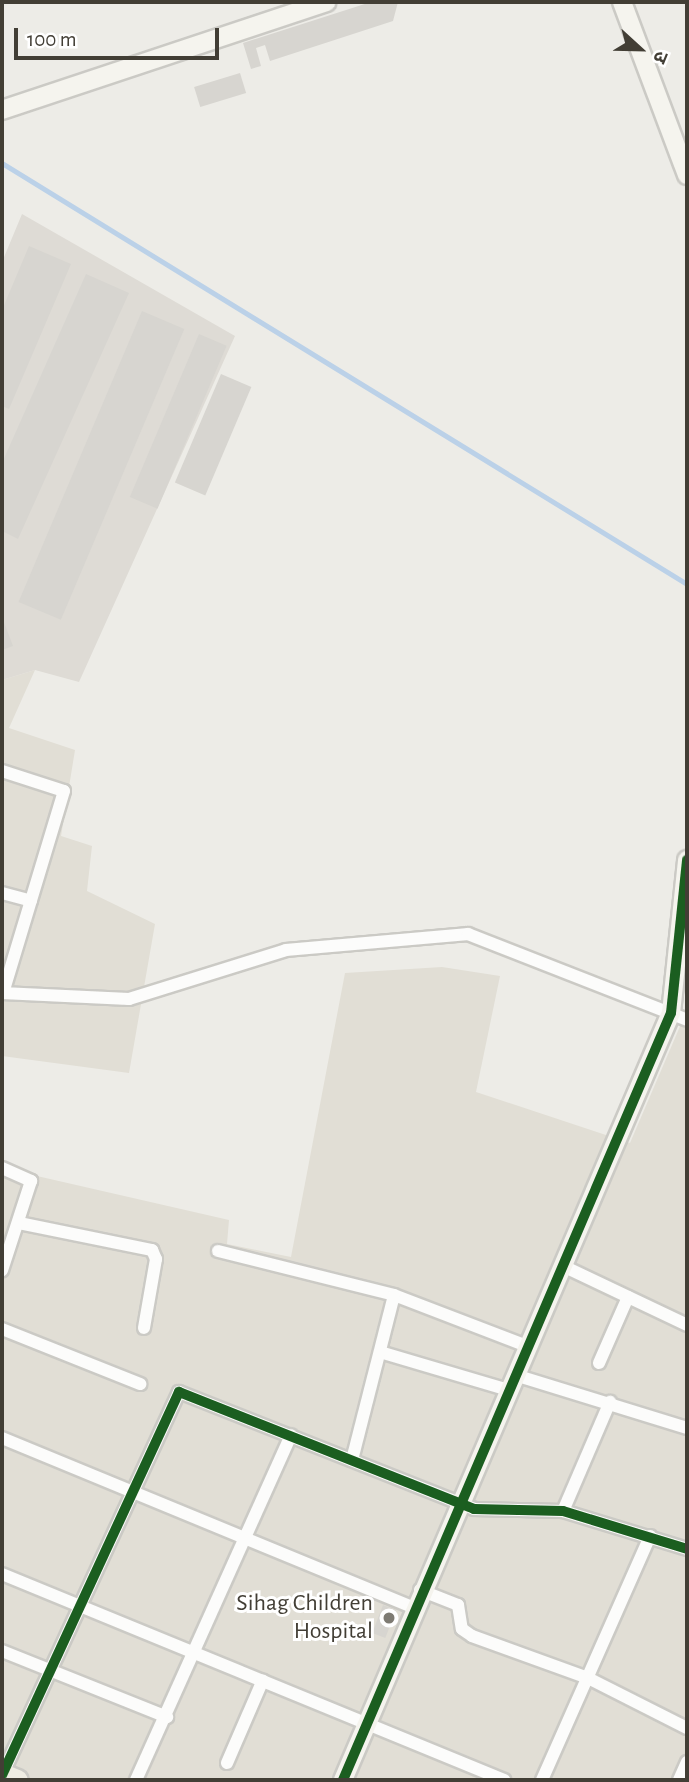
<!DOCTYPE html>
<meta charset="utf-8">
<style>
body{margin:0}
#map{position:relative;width:689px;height:1782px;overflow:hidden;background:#edece7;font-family:"Alegreya Sans","Noto Sans Devanagari",sans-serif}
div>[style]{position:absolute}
.residential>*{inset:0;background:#e1ded5}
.industrial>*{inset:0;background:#dedbd5}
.stream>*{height:4.5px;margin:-2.25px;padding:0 2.25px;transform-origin:2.25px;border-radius:2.25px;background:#bbd1e8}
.building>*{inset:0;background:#d7d5d0;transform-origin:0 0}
.roads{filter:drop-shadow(2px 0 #cbcac5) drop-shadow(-2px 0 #cbcac5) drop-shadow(0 2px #cbcac5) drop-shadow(0 -2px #cbcac5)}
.street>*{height:12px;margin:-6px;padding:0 6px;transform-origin:6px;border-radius:6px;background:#fcfcfb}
.secondary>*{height:18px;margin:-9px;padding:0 9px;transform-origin:9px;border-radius:9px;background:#f5f4ee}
.primary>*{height:21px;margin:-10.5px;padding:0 10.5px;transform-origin:10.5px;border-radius:10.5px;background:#efede3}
.cycleway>*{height:10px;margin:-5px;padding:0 5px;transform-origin:5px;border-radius:5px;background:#1b5e20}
.dots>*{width:19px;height:19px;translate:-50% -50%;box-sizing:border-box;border:4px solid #fff;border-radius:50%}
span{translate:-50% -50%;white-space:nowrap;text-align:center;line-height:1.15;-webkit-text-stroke:6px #fff;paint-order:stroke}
.poi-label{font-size:24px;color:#423e35}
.right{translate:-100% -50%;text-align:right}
.frame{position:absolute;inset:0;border:4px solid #423e35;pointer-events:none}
.north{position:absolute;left:605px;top:14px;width:70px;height:70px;-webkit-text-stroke:5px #fff;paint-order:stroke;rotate:112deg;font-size:19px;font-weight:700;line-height:28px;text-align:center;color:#423e35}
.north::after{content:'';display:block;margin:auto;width:24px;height:32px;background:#423e35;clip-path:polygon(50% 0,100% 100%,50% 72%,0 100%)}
.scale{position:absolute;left:14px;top:28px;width:205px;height:32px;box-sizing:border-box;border:4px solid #423e35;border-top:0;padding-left:9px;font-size:21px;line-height:24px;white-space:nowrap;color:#423e35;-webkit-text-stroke:5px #fff;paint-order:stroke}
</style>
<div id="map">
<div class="residential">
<i style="clip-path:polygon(35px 670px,9px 728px,75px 750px,61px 836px,92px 846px,87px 891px,155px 924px,129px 1073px,2px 1056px,2px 680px)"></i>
<i style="clip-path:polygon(442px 967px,500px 976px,476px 1092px,630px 1143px,687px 1010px,687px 1780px,2px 1780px,2px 1168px,229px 1220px,227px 1244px,291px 1257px,345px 973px)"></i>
</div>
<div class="industrial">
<i style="clip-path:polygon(22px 214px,235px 336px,79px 682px,35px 670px,2px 680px,2px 262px)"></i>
</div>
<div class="stream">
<i style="left:2px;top:163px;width:804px;rotate:31.57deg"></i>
</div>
<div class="building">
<i style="clip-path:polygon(371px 2px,398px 2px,393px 21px,270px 61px,265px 45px,256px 48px,261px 66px,251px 69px,243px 43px)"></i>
<i style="left:240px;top:73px;width:21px;height:48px;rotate:73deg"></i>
<i style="clip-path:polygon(29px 246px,71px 264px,9px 409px,2px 406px,2px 310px)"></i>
<i style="clip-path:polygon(86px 274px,129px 293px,18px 539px,2px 531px,2px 463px)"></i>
<i style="left:142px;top:311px;width:46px;height:316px;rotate:23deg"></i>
<i style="left:199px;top:334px;width:30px;height:177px;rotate:23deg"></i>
<i style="left:221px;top:374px;width:33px;height:118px;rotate:23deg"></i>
<i style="clip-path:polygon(2px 617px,13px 646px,2px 650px)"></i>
<i style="left:383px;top:1605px;width:14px;height:30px;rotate:21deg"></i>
</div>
<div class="roads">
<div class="street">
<i style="left:2px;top:771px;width:65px;rotate:17.9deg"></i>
<i style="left:64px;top:791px;width:211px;rotate:106.8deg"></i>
<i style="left:2px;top:893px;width:30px;rotate:15deg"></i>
<i style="left:2px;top:993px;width:127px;rotate:2.7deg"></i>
<i style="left:129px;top:999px;width:164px;rotate:-17.3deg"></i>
<i style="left:286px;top:950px;width:183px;rotate:-5deg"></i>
<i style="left:468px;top:934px;width:235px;rotate:21.4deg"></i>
<i style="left:2px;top:1168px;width:32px;rotate:24deg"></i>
<i style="left:31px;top:1181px;width:94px;rotate:108deg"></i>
<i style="left:19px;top:1223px;width:136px;rotate:11.5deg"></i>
<i style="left:152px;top:1250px;width:10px;rotate:66deg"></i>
<i style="left:156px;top:1259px;width:70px;rotate:99.9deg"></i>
<i style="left:218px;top:1251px;width:181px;rotate:14deg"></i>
<i style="left:394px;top:1295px;width:142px;rotate:21deg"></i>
<i style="left:563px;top:1266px;width:137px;rotate:25.4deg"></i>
<i style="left:2px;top:1329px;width:149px;rotate:21.7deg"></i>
<i style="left:380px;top:1352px;width:134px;rotate:16.5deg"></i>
<i style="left:599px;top:1363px;width:72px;rotate:-66.3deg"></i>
<i style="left:515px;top:1375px;width:180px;rotate:17.1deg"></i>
<i style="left:2px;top:1438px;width:443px;rotate:22.4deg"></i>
<i style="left:352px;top:1460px;width:170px;rotate:-75.7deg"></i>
<i style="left:563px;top:1511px;width:119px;rotate:-66.7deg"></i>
<i style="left:2px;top:1574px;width:543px;rotate:22.31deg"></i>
<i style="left:420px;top:1590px;width:41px;rotate:21.5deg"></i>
<i style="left:458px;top:1605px;width:24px;rotate:81deg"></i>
<i style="left:462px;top:1629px;width:12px;rotate:35deg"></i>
<i style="left:472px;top:1636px;width:123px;rotate:19.9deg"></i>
<i style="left:588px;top:1678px;width:111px;rotate:26.8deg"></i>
<i style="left:2px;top:1651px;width:178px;rotate:21.8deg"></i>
<i style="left:227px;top:1763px;width:90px;rotate:-66.6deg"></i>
<i style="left:2px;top:1775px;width:422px;rotate:-65.2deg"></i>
<i style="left:179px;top:1392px;width:317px;rotate:21.6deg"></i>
<i style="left:474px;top:1509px;width:89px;rotate:1.3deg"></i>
<i style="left:563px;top:1511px;width:130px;rotate:17deg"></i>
<i style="left:136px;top:1780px;width:378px;rotate:-65.8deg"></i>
<i style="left:542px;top:1780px;width:267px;rotate:-66.1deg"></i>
<i style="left:679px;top:1780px;width:20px;rotate:-66deg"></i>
</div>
<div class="secondary">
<i style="left:622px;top:2px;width:185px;rotate:69.4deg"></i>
<i style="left:2px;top:110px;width:342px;rotate:-18.4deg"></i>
<i style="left:343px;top:1780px;width:834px;rotate:-66.85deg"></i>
<i style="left:671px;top:1013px;width:154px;rotate:-84deg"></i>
</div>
<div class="primary">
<i style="left:2px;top:1774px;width:16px;rotate:22deg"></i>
</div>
</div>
<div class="cycleway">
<i style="left:2px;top:1775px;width:422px;rotate:-65.2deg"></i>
<i style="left:179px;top:1392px;width:317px;rotate:21.6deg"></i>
<i style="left:474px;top:1509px;width:89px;rotate:1.3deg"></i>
<i style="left:563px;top:1511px;width:130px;rotate:17deg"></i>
<i style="left:343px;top:1780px;width:834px;rotate:-66.85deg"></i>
<i style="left:671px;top:1013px;width:154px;rotate:-84deg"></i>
</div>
<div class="dots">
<i style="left:389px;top:1618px;background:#7e7b73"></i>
</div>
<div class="poi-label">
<span class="right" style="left:373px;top:1618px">Sihag Children<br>Hospital</span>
</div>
<div class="frame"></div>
<div class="north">उ</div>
<div class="scale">100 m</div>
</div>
